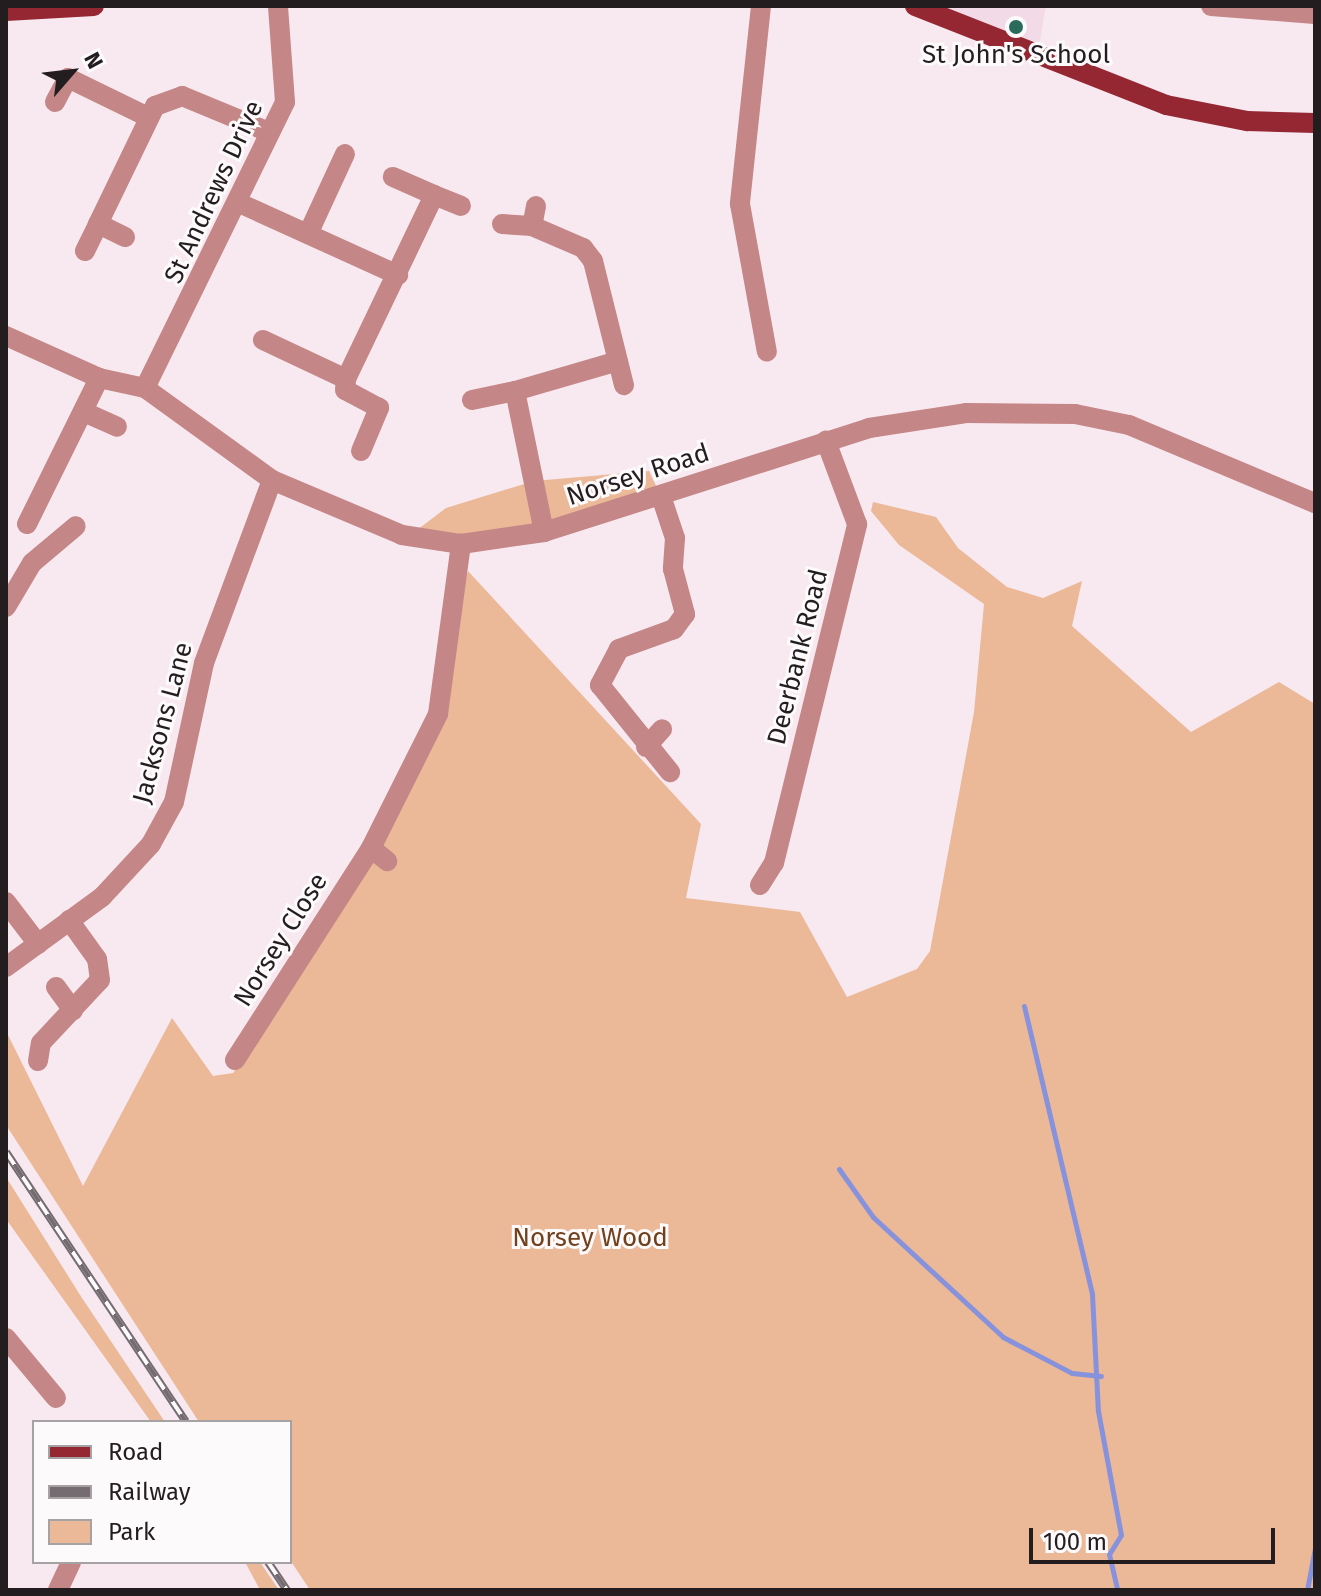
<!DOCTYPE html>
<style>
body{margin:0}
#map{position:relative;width:1321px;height:1596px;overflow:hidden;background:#f8e9f1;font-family:"Fira Sans",sans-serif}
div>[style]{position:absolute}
.built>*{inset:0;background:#f2dbe7}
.green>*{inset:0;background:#ebb898}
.stream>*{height:5px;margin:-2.5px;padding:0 2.5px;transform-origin:2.5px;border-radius:2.5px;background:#8792dc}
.minor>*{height:20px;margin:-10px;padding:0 10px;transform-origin:10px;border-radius:10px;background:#c48686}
.major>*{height:20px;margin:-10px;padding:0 10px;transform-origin:10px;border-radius:10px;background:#942732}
.rail>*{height:8px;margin-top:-4px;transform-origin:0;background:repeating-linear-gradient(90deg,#fdfafb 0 15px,#756c71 0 30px);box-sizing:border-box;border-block:2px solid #756c71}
.dots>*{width:22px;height:22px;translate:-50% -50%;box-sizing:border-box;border:4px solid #fdfafb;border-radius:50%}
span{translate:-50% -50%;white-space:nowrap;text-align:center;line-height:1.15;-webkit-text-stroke:6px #fdfafb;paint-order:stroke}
.poi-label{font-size:26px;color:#231d20}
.street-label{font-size:26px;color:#231d20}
.park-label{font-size:26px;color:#71401c}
.frame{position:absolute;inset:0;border:8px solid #231d20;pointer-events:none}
.legend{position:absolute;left:32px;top:1420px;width:260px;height:144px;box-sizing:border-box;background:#fdfafb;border:2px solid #a6a2a3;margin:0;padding:10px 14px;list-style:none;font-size:24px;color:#231d20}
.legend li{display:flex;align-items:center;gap:16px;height:40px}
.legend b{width:40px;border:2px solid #a6a2a3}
.north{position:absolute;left:32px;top:32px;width:80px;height:80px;-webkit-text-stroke:6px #fdfafb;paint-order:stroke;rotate:62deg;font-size:22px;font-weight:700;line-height:32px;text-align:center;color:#231d20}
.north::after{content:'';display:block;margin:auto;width:28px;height:36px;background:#231d20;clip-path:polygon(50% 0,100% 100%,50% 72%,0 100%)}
.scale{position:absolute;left:1029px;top:1528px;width:246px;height:36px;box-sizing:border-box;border:4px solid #231d20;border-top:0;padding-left:10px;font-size:24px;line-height:28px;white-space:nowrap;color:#231d20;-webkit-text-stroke:6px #fdfafb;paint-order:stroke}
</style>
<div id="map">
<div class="built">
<i style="clip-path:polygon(939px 6px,1046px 6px,1039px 47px)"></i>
</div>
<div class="green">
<i style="clip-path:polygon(649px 471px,661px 496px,544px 532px,409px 536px,446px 508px,534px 481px)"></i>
<i style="clip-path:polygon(873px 502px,936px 517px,958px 548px,1007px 587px,1043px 598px,1082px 581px,1072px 626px,1191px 732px,1279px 682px,1315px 704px,1315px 1590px,310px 1590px,290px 1560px,290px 1422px,199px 1422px,6px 1125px,6px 1031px,83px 1186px,172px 1018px,213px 1076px,233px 1073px,277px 1011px,415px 762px,468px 571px,701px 824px,686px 898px,800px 912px,847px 997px,917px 969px,930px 951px,974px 712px,984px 604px,899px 545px,871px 511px)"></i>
<i style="clip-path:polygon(6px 1177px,82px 1298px,165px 1422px,151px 1422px,6px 1219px)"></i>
<i style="clip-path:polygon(245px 1562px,260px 1562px,279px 1590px,260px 1590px)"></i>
</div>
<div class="stream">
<i style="left:1024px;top:1006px;width:296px;rotate:76.7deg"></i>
<i style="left:1092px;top:1294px;width:117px;rotate:87.1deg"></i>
<i style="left:1098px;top:1411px;width:126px;rotate:79.5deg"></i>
<i style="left:1121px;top:1535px;width:22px;rotate:122deg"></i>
<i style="left:1109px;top:1554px;width:37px;rotate:77deg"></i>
<i style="left:839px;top:1169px;width:59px;rotate:54.7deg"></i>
<i style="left:873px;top:1217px;width:177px;rotate:42.7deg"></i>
<i style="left:1003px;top:1337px;width:78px;rotate:27.6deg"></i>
<i style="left:1072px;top:1373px;width:29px;rotate:6deg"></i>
<i style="left:1307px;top:1590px;width:43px;rotate:-79.2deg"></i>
</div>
<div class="minor">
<i style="left:761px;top:6px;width:199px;rotate:96.1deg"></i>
<i style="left:740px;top:204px;width:150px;rotate:79.7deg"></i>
<i style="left:1211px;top:6px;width:104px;rotate:4.4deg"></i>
<i style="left:55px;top:102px;width:27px;rotate:-62deg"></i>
<i style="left:68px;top:78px;width:89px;rotate:26deg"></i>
<i style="left:434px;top:195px;width:29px;rotate:22deg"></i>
<i style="left:237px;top:202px;width:177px;rotate:24.4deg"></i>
<i style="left:536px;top:206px;width:20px;rotate:101deg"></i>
<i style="left:532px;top:226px;width:56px;rotate:23.3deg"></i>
<i style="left:583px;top:248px;width:16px;rotate:52deg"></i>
<i style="left:593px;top:261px;width:128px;rotate:76deg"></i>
<i style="left:502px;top:224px;width:30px;rotate:4deg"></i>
<i style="left:308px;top:234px;width:88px;rotate:-65.2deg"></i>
<i style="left:125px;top:237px;width:30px;rotate:-154deg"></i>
<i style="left:98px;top:224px;width:131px;rotate:-64.2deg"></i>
<i style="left:155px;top:106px;width:29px;rotate:-20deg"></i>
<i style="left:182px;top:96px;width:94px;rotate:22.5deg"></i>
<i style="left:85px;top:251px;width:30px;rotate:-64deg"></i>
<i style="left:6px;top:336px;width:102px;rotate:24.3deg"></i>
<i style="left:99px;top:378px;width:47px;rotate:12.3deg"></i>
<i style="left:145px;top:388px;width:157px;rotate:35.9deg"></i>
<i style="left:272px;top:480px;width:141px;rotate:22.9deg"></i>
<i style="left:402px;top:535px;width:60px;rotate:8.7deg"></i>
<i style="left:461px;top:544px;width:84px;rotate:-8.2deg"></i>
<i style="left:544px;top:532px;width:341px;rotate:-17.7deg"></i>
<i style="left:869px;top:428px;width:98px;rotate:-8.8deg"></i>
<i style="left:966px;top:413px;width:109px;rotate:0.5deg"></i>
<i style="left:1075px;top:414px;width:55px;rotate:11.5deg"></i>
<i style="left:1129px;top:425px;width:202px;rotate:22.8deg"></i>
<i style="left:263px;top:340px;width:92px;rotate:25.2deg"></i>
<i style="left:145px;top:388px;width:318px;rotate:-63.9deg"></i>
<i style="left:285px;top:102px;width:96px;rotate:-94.2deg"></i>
<i style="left:472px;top:400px;width:44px;rotate:-11.8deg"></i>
<i style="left:84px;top:412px;width:36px;rotate:24deg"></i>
<i style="left:361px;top:451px;width:47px;rotate:-67.3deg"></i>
<i style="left:379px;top:408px;width:38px;rotate:-152deg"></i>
<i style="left:345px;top:390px;width:11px;rotate:-85deg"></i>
<i style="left:346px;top:379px;width:204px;rotate:-64.4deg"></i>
<i style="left:434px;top:195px;width:45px;rotate:-156.3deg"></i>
<i style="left:661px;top:496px;width:44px;rotate:71.6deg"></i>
<i style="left:675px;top:538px;width:31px;rotate:94deg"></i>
<i style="left:673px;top:569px;width:47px;rotate:75.1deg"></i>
<i style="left:685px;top:614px;width:19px;rotate:126deg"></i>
<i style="left:674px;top:629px;width:59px;rotate:160deg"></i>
<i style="left:619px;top:649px;width:41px;rotate:117.8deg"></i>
<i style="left:600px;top:685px;width:112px;rotate:51.2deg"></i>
<i style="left:27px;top:524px;width:163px;rotate:-63.7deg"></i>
<i style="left:544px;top:532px;width:144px;rotate:-101.6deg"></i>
<i style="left:515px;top:391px;width:107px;rotate:-16.2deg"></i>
<i style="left:6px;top:607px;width:51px;rotate:-59.4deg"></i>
<i style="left:32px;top:563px;width:57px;rotate:-40.1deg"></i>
<i style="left:646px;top:747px;width:24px;rotate:-48deg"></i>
<i style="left:371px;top:848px;width:21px;rotate:39deg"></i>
<i style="left:760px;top:885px;width:26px;rotate:-58deg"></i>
<i style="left:774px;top:863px;width:349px;rotate:-76.2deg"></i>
<i style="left:857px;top:524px;width:89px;rotate:-110.5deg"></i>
<i style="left:6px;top:902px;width:53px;rotate:52.7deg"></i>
<i style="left:6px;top:967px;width:119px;rotate:-36.1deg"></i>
<i style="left:102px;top:897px;width:72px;rotate:-47.2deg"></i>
<i style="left:151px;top:844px;width:48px;rotate:-61.3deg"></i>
<i style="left:174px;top:802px;width:142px;rotate:-77.8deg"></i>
<i style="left:204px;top:663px;width:195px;rotate:-69.6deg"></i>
<i style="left:56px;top:987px;width:29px;rotate:54deg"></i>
<i style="left:235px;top:1060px;width:252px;rotate:-57.3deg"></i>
<i style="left:371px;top:848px;width:150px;rotate:-63.4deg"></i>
<i style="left:438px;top:714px;width:172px;rotate:-82.3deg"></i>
<i style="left:38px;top:1061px;width:18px;rotate:-81deg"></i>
<i style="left:41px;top:1043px;width:86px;rotate:-46.9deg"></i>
<i style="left:100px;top:980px;width:21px;rotate:-98deg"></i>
<i style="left:97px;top:959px;width:48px;rotate:-125.7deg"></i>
<i style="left:6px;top:1338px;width:78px;rotate:50.2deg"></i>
<i style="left:58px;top:1590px;width:31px;rotate:-65deg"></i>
</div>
<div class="major">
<i style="left:915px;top:6px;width:270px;rotate:21.5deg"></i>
<i style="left:1166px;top:105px;width:83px;rotate:11.2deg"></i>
<i style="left:1247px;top:121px;width:68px;rotate:1.7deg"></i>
<i style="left:6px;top:11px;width:88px;rotate:-3.3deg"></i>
</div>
<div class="rail">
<i style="left:6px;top:1152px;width:324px;rotate:56.3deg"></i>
<i style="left:268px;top:1562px;width:34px;rotate:56deg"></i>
</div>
<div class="dots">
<i style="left:1016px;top:27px;background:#2a6b5b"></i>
</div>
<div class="poi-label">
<span style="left:1016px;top:55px">St John's School</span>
</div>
<div class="street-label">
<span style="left:214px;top:192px;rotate:-65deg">St Andrews Drive</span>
<span style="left:638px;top:475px;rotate:-18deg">Norsey Road</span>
<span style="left:798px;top:657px;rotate:-76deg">Deerbank Road</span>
<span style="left:163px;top:723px;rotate:-75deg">Jacksons Lane</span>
<span style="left:281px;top:940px;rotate:-58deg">Norsey Close</span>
</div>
<div class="park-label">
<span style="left:590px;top:1238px">Norsey Wood</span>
</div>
<div class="frame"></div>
<ul class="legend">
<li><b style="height:10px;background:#942732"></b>Road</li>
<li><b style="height:10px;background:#756c71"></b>Railway</li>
<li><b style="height:22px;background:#ebb898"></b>Park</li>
</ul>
<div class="north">N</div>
<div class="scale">100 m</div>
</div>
